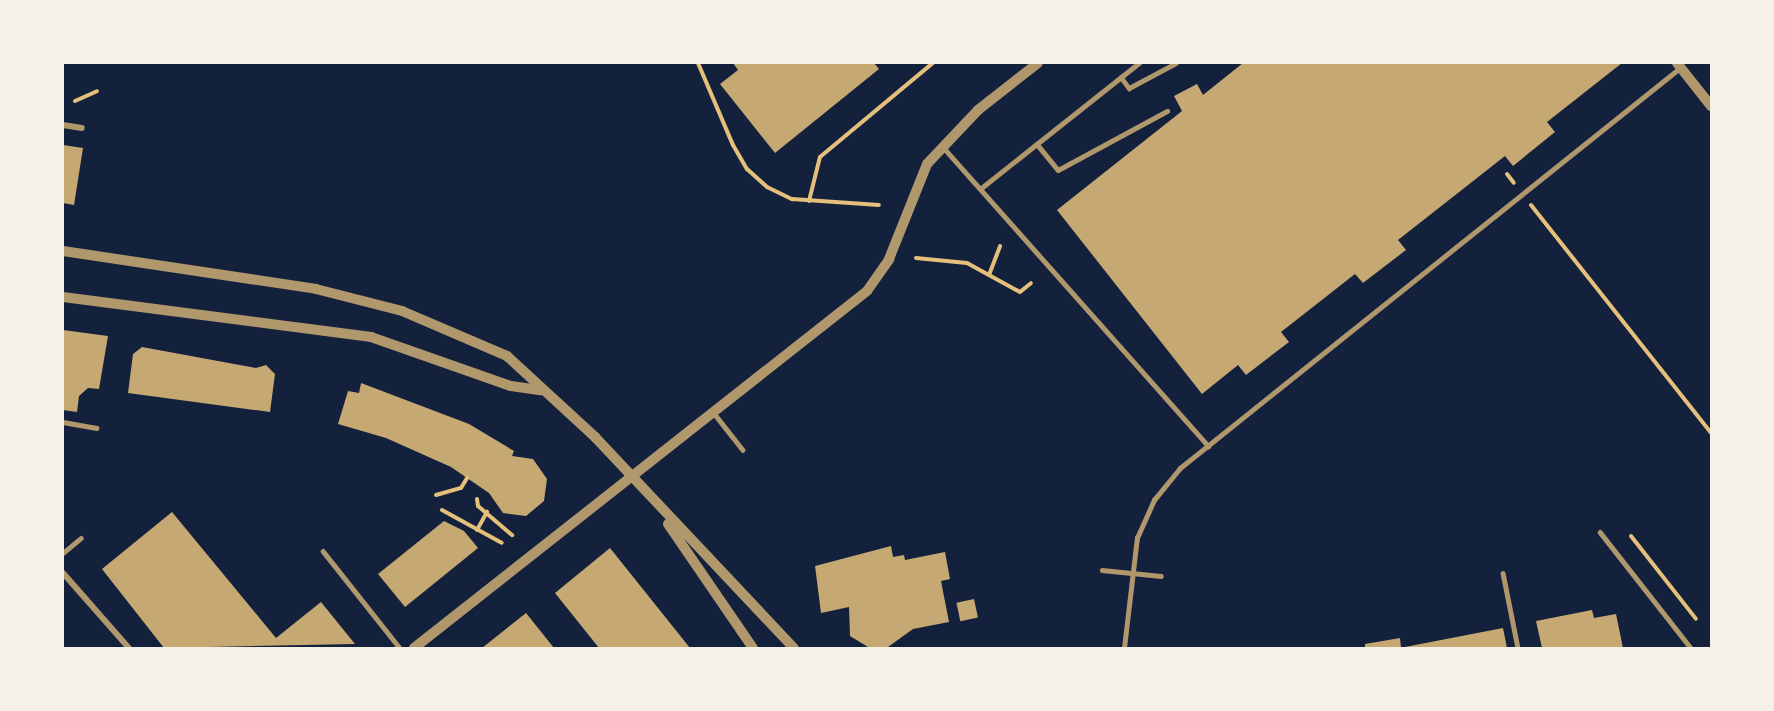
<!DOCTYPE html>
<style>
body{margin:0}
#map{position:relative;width:1774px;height:711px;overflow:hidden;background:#14213d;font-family:Barlow,sans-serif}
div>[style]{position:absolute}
.building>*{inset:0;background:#c6a872;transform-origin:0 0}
.path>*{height:4px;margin:-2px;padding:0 2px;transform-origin:2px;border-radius:2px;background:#e5c07b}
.service>*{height:4.5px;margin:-2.25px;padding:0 2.25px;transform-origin:2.25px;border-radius:2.25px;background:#b1986c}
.minor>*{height:6px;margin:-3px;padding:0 3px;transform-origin:3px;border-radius:3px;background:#b1986c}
.tertiary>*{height:10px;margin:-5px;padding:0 5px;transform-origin:5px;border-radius:5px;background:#b1986c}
span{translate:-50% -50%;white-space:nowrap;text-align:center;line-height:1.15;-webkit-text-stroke:5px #f6f1e7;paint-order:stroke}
.frame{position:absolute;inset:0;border:64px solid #f6f1e7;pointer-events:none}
</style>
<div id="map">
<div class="building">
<i style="clip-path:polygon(733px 63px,874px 63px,879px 69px,775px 153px,720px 84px,738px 70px)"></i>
<i style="clip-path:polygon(1243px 63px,1622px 63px,1547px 122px,1555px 132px,1513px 166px,1505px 156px,1398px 240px,1406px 250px,1363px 283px,1355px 274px,1281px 332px,1289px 342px,1246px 375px,1238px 365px,1202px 394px,1057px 210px,1182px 111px,1174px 96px,1197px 84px,1203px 95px)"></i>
<i style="clip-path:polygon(63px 145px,83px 148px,74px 205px,63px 203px)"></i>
<i style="clip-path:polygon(63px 330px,108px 336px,99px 389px,88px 388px,79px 396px,77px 412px,63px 410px)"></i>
<i style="clip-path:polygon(142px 347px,256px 368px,266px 365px,275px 374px,270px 412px,128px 393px,133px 354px)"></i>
<i style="clip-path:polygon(361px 383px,469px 424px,514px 451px,512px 456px,533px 459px,547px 479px,544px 501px,526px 516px,503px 513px,489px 493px,451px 467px,386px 438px,338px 424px,348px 391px,359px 393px)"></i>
<i style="clip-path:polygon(172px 512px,276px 638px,321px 602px,355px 644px,164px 648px,102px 569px)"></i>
<i style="clip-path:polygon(444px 521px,464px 531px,478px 548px,405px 607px,378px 574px)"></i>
<i style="clip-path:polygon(891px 546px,893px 557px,904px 555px,905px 560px,945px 552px,950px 579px,941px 581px,949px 622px,913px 629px,888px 647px,868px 647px,850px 636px,849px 607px,821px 613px,815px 566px)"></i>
<i style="clip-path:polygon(610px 548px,690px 648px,599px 648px,555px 593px)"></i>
<i style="left:974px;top:599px;width:19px;height:18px;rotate:78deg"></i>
<i style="clip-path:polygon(1592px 610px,1594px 618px,1616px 614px,1623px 648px,1542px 648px,1536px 621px)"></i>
<i style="clip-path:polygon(526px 613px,554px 648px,482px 648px)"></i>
<i style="clip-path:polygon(1503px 628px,1507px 648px,1405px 648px,1405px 647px)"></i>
<i style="clip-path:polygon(1400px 638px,1401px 648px,1365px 648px,1365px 644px)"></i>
</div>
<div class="path">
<i style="left:698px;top:63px;width:89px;rotate:66.9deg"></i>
<i style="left:733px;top:145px;width:28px;rotate:60deg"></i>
<i style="left:747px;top:169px;width:27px;rotate:42deg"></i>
<i style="left:767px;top:187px;width:28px;rotate:26deg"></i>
<i style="left:792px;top:199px;width:87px;rotate:3.9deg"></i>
<i style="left:75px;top:101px;width:24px;rotate:-24deg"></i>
<i style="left:1507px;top:174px;width:11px;rotate:52deg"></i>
<i style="left:809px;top:201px;width:45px;rotate:-76deg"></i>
<i style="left:820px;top:157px;width:147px;rotate:-39.8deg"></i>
<i style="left:1531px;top:205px;width:290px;rotate:51.7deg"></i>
<i style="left:916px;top:258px;width:51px;rotate:5.6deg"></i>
<i style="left:967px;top:263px;width:60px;rotate:28.7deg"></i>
<i style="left:1020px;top:292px;width:14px;rotate:-39deg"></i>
<i style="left:989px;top:275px;width:31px;rotate:-69deg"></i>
<i style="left:436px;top:495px;width:26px;rotate:-16deg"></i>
<i style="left:461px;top:488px;width:12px;rotate:-59deg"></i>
<i style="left:477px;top:499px;width:7px;rotate:82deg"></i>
<i style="left:478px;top:506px;width:45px;rotate:40.5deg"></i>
<i style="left:442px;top:510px;width:68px;rotate:28.8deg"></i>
<i style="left:477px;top:530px;width:21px;rotate:-61deg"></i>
<i style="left:1631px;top:536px;width:105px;rotate:51.9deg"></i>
</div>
<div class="service">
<i style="left:1121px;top:77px;width:14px;rotate:54deg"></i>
<i style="left:1129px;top:88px;width:53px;rotate:-28deg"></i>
<i style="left:1037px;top:144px;width:33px;rotate:51deg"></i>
<i style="left:1058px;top:170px;width:124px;rotate:-28.4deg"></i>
<i style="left:943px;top:147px;width:400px;rotate:48.4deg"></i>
<i style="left:980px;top:189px;width:203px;rotate:-38.4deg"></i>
<i style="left:713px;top:412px;width:48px;rotate:51.7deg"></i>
<i style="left:63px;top:422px;width:34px;rotate:10deg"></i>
<i style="left:1600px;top:532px;width:147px;rotate:51.9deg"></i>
<i style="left:323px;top:551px;width:124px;rotate:51.6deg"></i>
<i style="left:63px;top:553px;width:23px;rotate:-40deg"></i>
<i style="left:1102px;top:570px;width:59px;rotate:5.8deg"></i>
<i style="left:1503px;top:573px;width:76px;rotate:78.7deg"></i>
<i style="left:1124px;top:648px;width:111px;rotate:-83.3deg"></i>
<i style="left:1137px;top:538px;width:42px;rotate:-65.9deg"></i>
<i style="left:1154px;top:500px;width:41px;rotate:-50.9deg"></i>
<i style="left:1180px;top:468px;width:640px;rotate:-38.66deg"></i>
</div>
<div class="minor">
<i style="left:63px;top:125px;width:19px;rotate:9deg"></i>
<i style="left:63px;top:573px;width:100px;rotate:48.7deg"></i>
</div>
<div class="tertiary">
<i style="left:1677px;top:63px;width:55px;rotate:51.7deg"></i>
<i style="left:63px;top:251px;width:256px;rotate:8.5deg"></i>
<i style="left:316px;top:289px;width:89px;rotate:14.3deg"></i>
<i style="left:402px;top:311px;width:114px;rotate:23.2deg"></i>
<i style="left:507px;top:356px;width:120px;rotate:42.6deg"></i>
<i style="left:595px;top:437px;width:290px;rotate:46.7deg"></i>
<i style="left:63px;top:297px;width:311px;rotate:7.4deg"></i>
<i style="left:371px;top:337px;width:148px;rotate:19.3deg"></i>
<i style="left:511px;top:386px;width:30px;rotate:8deg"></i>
<i style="left:668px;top:524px;width:150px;rotate:55.6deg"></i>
<i style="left:414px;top:648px;width:577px;rotate:-38.24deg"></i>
<i style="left:867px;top:291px;width:39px;rotate:-55deg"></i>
<i style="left:889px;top:259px;width:102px;rotate:-68.2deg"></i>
<i style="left:927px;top:164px;width:74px;rotate:-46.6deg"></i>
<i style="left:978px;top:110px;width:76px;rotate:-38.1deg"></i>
</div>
<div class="frame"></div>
</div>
